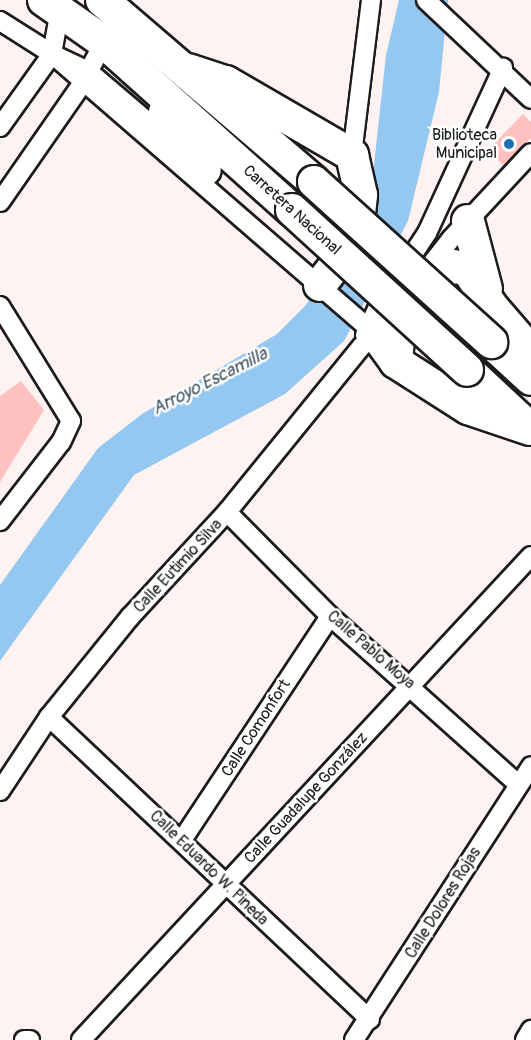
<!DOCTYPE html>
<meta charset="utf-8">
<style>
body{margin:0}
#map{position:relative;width:531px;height:1040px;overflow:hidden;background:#fff3f2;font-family:Pangolin,sans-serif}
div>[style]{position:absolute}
.water>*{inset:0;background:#94c8f1}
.building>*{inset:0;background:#fec1c0}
.roads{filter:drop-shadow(2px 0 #1c1c1c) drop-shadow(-2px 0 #1c1c1c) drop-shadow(0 2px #1c1c1c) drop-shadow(0 -2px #1c1c1c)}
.street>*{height:18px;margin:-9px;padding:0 9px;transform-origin:9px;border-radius:9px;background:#fff}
.highway>*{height:32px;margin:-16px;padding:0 16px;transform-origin:16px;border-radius:16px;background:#fff}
.bridges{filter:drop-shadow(2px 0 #1c1c1c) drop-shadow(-2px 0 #1c1c1c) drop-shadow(0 2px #1c1c1c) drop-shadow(0 -2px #1c1c1c)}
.highway-bridge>*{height:32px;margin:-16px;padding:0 16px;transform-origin:16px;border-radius:16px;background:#fff}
.dots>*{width:16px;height:16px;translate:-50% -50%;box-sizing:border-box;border:3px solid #fff;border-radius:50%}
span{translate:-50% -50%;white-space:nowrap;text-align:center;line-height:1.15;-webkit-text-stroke:5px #fff;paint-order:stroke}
.poi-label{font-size:16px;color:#1c1c1c}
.right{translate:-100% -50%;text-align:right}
.street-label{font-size:16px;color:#1c1c1c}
.water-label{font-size:18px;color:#465867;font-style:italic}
</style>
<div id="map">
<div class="water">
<i style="clip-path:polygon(399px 0,448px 0,439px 92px,408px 221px,344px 341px,285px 394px,134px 475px,0 661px,0 585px,98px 448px,142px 414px,277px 334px,306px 305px,371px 192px,386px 55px)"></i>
</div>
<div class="building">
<i style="clip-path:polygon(523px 114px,531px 122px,531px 138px,504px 166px,488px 150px)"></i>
<i style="clip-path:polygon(21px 381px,44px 410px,0 482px,0 396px)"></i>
</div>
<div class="roads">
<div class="street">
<i style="left:426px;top:0;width:144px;rotate:43.3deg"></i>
<i style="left:0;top:21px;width:62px;rotate:32.4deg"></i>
<i style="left:52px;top:54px;width:38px;rotate:25deg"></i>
<i style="left:87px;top:70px;width:105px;rotate:40.4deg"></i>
<i style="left:52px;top:54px;width:431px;rotate:40.9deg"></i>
<i style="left:0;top:127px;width:90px;rotate:-54.5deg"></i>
<i style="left:52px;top:54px;width:45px;rotate:-79.7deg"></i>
<i style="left:352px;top:155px;width:156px;rotate:-83deg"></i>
<i style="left:0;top:202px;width:144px;rotate:-55.2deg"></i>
<i style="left:82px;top:84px;width:47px;rotate:-62.4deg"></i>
<i style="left:422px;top:276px;width:47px;rotate:-51.9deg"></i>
<i style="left:451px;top:239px;width:117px;rotate:-47.1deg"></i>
<i style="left:0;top:306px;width:135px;rotate:58.3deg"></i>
<i style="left:71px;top:421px;width:23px;rotate:115deg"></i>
<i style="left:61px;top:442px;width:100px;rotate:127.7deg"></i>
<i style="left:365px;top:335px;width:31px;rotate:-65deg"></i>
<i style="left:378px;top:307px;width:89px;rotate:-56.5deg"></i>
<i style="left:427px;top:233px;width:182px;rotate:-65.3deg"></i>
<i style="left:227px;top:512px;width:146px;rotate:45.3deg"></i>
<i style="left:330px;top:616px;width:252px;rotate:41.8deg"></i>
<i style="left:49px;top:717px;width:441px;rotate:43.3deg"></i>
<i style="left:0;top:791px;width:89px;rotate:-56.5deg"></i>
<i style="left:49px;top:717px;width:129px;rotate:-51deg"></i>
<i style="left:130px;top:617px;width:143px;rotate:-47.3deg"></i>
<i style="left:227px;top:512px;width:214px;rotate:-50.9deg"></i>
<i style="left:362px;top:346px;width:29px;rotate:-41deg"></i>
<i style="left:182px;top:840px;width:268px;rotate:-56.5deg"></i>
<i style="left:24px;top:1040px;width:6px"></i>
<i style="left:81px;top:1040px;width:661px;rotate:-47.08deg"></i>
<i style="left:354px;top:1040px;width:326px;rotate:-57.1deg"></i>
<i style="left:525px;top:1040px;width:12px;rotate:-59deg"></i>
</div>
<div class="highway">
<i style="left:44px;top:0;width:73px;rotate:35deg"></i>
<i style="left:104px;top:42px;width:252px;rotate:41.8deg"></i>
<i style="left:102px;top:0;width:279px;rotate:40.6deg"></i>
<i style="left:188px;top:70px;width:40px;rotate:18deg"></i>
<i style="left:226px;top:82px;width:146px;rotate:30.1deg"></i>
<i style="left:352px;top:155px;width:41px;rotate:77.3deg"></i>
<i style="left:361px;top:195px;width:31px;rotate:96deg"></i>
<i style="left:358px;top:226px;width:19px;rotate:108deg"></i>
<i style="left:352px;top:244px;width:52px;rotate:128deg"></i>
<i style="left:165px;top:112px;width:70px;rotate:55.4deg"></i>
<i style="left:468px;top:221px;width:70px;rotate:75.2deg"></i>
<i style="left:383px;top:344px;width:22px;rotate:54deg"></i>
<i style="left:396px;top:362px;width:85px;rotate:32.6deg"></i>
<i style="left:468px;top:408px;width:65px;rotate:18.7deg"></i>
<i style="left:494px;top:345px;width:50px;rotate:42.6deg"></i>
<i style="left:396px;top:362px;width:37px;rotate:-85deg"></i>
<i style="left:399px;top:325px;width:56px;rotate:-53.7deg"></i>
<i style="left:432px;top:280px;width:25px;rotate:-34deg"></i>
<i style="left:453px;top:266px;width:16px;rotate:15deg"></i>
<i style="left:468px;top:270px;width:44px;rotate:57deg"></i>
<i style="left:492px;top:307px;width:60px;rotate:49.1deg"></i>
<i style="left:467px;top:370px;width:81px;rotate:43deg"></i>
</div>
</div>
<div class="bridges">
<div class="highway-bridge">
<i style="left:314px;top:182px;width:239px;rotate:42.1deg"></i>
<i style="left:292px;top:210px;width:237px;rotate:42.4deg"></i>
</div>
</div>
<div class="dots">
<i style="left:509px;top:144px;background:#1f6fb2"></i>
</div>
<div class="poi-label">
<span class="right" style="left:497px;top:144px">Biblioteca<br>Municipal</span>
</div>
<div class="street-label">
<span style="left:292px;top:210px;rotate:42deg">Carretera Nacional</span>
<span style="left:178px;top:566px;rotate:-47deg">Calle Eutimio Silva</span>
<span style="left:371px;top:650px;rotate:41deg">Calle Pablo Moya</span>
<span style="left:256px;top:728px;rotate:-57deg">Calle Comonfort</span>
<span style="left:306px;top:798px;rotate:-47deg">Calle Guadalupe González</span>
<span style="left:209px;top:868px;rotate:44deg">Calle Eduardo W. Pineda</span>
<span style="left:443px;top:903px;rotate:-58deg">Calle Dolores Rojas</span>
</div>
<div class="water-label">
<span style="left:210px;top:382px;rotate:-27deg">Arroyo Escamilla</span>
</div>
</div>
